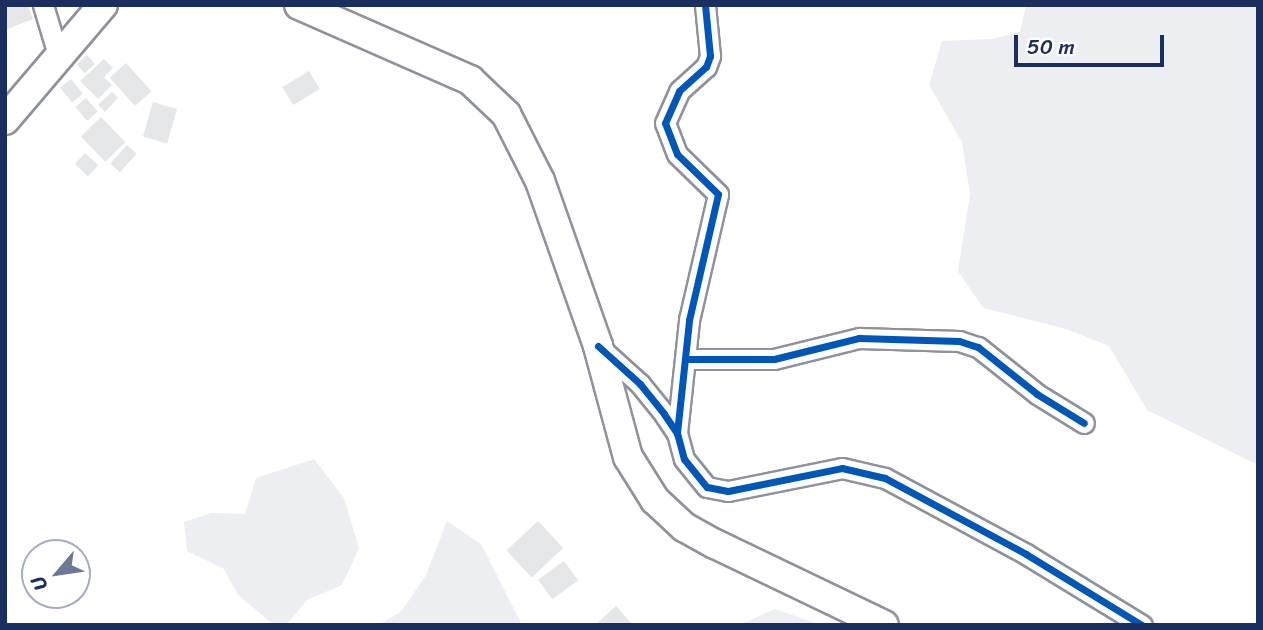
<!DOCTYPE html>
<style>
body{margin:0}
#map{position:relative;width:1263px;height:630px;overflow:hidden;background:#fff;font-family:Sriracha,sans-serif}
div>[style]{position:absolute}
.green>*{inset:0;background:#edeef2}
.building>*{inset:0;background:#e5e6e8;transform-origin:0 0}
.roads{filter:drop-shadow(2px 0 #8e929a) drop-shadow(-2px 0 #8e929a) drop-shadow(0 2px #8e929a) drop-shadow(0 -2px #8e929a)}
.minor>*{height:19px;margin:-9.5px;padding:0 9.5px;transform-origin:9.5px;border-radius:9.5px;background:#fff}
.secondary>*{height:28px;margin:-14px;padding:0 14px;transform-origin:14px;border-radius:14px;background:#fff}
.cycleway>*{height:7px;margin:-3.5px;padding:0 3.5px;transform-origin:3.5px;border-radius:3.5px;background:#0057b8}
span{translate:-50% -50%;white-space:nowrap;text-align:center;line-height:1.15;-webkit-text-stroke:6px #fff;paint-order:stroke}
.frame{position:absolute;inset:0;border:7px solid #1b2f5e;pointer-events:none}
.north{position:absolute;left:21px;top:539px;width:70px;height:70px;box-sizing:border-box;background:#fff;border:2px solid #a4acbf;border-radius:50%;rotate:241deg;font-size:19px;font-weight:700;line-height:28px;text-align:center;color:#1b2f5e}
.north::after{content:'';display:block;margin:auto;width:24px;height:32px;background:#6b7896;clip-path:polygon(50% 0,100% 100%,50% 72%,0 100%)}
.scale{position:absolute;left:1014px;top:35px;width:150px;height:32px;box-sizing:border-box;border:4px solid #1b2f5e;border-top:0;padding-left:9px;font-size:21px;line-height:24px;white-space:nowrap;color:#1b2f5e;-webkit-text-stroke:5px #fff;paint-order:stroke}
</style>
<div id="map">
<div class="green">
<i style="clip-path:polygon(1026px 5px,1258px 5px,1258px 465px,1147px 410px,1109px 346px,1066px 329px,983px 308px,958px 271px,970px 194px,962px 142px,929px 85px,942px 41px,991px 39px,1020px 32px)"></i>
<i style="clip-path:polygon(314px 459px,344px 498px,359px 548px,342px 585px,307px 600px,286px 625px,274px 625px,238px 595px,224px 569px,187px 551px,184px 522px,211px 513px,245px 514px,256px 478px)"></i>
<i style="clip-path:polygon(447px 521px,481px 544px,522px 625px,378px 625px,401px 612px,426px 575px)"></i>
<i style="clip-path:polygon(775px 609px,821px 625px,739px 625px)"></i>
</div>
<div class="building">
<i style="clip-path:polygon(5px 5px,28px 5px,33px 19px,5px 30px)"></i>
<i style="left:87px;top:55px;width:12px;height:14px;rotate:48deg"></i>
<i style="clip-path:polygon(104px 59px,113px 68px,104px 77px,112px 85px,98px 99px,80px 81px)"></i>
<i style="left:126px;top:63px;width:38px;height:22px;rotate:48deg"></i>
<i style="left:309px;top:71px;width:21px;height:31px;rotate:59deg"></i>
<i style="left:71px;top:79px;width:19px;height:14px;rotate:51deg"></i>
<i style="clip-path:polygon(112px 92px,118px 98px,105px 112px,98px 105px)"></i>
<i style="left:86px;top:98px;width:18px;height:14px;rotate:49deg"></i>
<i style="left:153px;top:102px;width:25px;height:36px;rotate:16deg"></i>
<i style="left:101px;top:117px;width:35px;height:28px;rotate:46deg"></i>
<i style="left:127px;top:145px;width:13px;height:25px;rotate:42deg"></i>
<i style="left:85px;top:153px;width:18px;height:15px;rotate:43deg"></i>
<i style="left:538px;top:521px;width:37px;height:43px;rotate:47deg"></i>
<i style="left:564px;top:561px;width:24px;height:32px;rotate:54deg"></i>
<i style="clip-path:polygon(616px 606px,633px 625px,595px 625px)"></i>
</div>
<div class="roads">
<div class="minor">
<i style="left:43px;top:5px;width:55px;rotate:73.2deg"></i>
<i style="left:598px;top:346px;width:57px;rotate:42.1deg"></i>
<i style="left:640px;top:384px;width:38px;rotate:51deg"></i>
<i style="left:664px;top:414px;width:23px;rotate:56deg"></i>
<i style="left:677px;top:433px;width:27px;rotate:75deg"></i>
<i style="left:684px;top:459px;width:36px;rotate:51deg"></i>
<i style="left:707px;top:487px;width:21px;rotate:11deg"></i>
<i style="left:728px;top:491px;width:116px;rotate:-11.4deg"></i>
<i style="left:842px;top:468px;width:44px;rotate:13.1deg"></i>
<i style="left:885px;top:478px;width:160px;rotate:28.3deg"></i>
<i style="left:1026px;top:554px;width:136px;rotate:31.5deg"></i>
<i style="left:687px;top:359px;width:87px"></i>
<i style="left:774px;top:359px;width:88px;rotate:-13.9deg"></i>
<i style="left:859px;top:338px;width:100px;rotate:1.7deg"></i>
<i style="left:959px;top:341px;width:20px;rotate:18deg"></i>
<i style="left:978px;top:347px;width:75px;rotate:38.5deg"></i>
<i style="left:1037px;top:394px;width:55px;rotate:31.7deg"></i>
<i style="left:677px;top:433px;width:114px;rotate:-83.9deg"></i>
<i style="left:689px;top:320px;width:129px;rotate:-77deg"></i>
<i style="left:718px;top:194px;width:57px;rotate:-135.7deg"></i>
<i style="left:677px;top:154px;width:33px;rotate:-111deg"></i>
<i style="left:665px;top:123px;width:35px;rotate:-66deg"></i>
<i style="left:679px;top:91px;width:36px;rotate:-42deg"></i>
<i style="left:706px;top:67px;width:12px;rotate:-70deg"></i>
<i style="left:710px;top:56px;width:51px;rotate:-95.6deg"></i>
</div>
<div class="secondary">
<i style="left:299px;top:5px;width:187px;rotate:23.7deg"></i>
<i style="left:470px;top:80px;width:50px;rotate:43.4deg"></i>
<i style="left:506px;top:114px;width:75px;rotate:63.1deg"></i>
<i style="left:540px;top:181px;width:175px;rotate:70.6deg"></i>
<i style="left:598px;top:346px;width:115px;rotate:74.9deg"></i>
<i style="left:628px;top:457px;width:51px;rotate:57.9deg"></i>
<i style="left:655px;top:500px;width:40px;rotate:43deg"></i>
<i style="left:684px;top:527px;width:35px;rotate:29deg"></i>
<i style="left:715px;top:544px;width:187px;rotate:25.6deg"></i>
<i style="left:5px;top:120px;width:151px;rotate:-49.6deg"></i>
</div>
</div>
<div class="cycleway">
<i style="left:598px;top:346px;width:57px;rotate:42.1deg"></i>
<i style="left:640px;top:384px;width:38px;rotate:51deg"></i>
<i style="left:664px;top:414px;width:23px;rotate:56deg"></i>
<i style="left:677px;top:433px;width:27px;rotate:75deg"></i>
<i style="left:684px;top:459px;width:36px;rotate:51deg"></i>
<i style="left:707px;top:487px;width:21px;rotate:11deg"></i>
<i style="left:728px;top:491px;width:116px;rotate:-11.4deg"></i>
<i style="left:842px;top:468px;width:44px;rotate:13.1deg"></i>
<i style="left:885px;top:478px;width:160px;rotate:28.3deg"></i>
<i style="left:1026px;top:554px;width:136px;rotate:31.5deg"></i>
<i style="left:687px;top:359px;width:87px"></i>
<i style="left:774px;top:359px;width:88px;rotate:-13.9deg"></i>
<i style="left:859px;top:338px;width:100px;rotate:1.7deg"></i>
<i style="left:959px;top:341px;width:20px;rotate:18deg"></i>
<i style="left:978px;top:347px;width:75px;rotate:38.5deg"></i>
<i style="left:1037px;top:394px;width:55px;rotate:31.7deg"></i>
<i style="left:677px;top:433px;width:114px;rotate:-83.9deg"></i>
<i style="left:689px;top:320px;width:129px;rotate:-77deg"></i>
<i style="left:718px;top:194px;width:57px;rotate:-135.7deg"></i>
<i style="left:677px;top:154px;width:33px;rotate:-111deg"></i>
<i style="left:665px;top:123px;width:35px;rotate:-66deg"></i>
<i style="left:679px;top:91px;width:36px;rotate:-42deg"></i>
<i style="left:706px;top:67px;width:12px;rotate:-70deg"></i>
<i style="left:710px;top:56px;width:51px;rotate:-95.6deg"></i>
</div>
<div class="frame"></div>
<div class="north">U</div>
<div class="scale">50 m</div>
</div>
